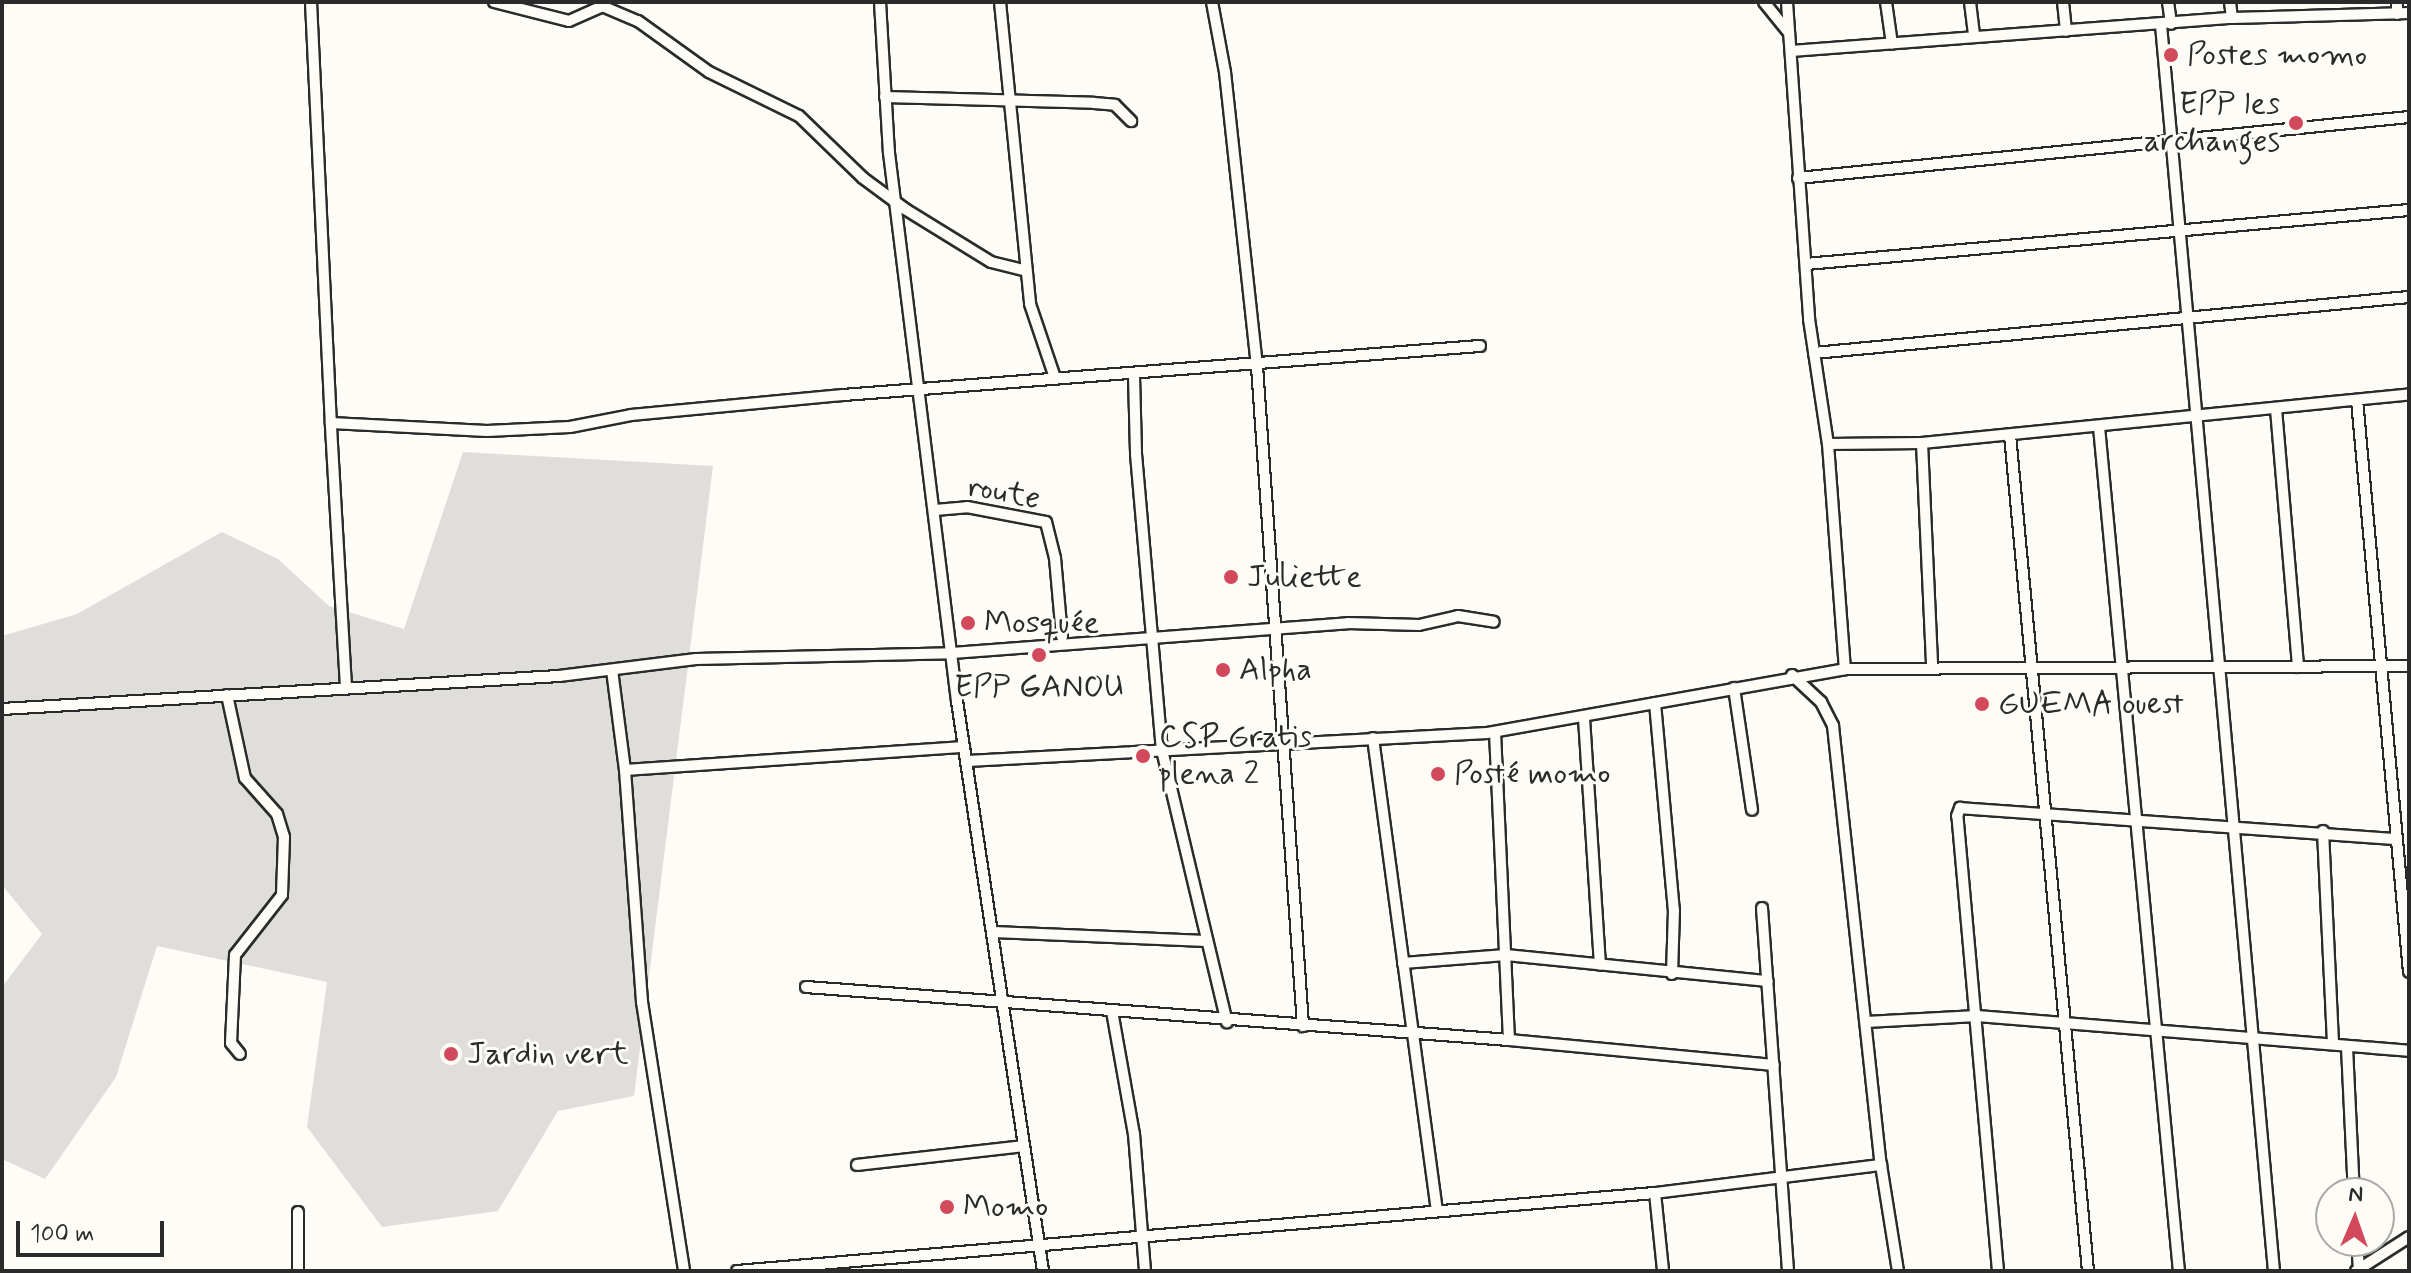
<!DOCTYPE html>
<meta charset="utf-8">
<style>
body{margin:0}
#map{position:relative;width:2411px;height:1273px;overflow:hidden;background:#fdfcf7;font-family:Mynerve,sans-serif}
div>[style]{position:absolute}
.green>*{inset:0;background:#dfdeda}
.roads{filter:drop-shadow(2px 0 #2b2b2b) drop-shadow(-2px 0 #2b2b2b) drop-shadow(0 2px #2b2b2b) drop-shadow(0 -2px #2b2b2b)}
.street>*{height:10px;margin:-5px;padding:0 5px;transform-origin:5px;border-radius:5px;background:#fdfcf7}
.dots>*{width:22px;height:22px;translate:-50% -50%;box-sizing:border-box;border:4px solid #fdfcf7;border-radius:50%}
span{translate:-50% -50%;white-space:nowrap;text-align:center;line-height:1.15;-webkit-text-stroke:6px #fdfcf7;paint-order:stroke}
.poi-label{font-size:32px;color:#2b2b2b}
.left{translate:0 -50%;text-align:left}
.right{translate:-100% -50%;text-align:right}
.street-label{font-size:32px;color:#2b2b2b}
.frame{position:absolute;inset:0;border:4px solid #2b2b2b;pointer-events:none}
.north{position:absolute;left:2315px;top:1177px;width:80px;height:80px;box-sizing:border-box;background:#fdfcf7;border:2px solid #a9a8a5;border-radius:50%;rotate:2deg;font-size:22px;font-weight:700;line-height:32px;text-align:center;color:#2b2b2b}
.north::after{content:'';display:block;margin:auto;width:28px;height:36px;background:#d1495b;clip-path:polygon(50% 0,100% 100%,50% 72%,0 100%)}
.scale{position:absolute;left:16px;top:1221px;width:148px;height:36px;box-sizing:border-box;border:4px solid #2b2b2b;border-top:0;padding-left:10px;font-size:24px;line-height:28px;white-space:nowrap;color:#2b2b2b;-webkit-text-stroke:6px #fdfcf7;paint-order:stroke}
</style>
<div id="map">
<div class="green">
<i style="clip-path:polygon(463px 452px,713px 466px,634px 1096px,558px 1111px,498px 1211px,382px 1227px,307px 1127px,327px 982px,157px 946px,116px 1077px,45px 1179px,2px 1159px,2px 987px,42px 934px,2px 885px,2px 636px,77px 614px,222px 532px,278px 559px,329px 606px,404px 629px)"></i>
</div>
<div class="roads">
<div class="street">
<i style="left:311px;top:2px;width:421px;rotate:87.3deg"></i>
<i style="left:494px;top:2px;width:77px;rotate:14.2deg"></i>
<i style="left:569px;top:21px;width:36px;rotate:-24deg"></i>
<i style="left:602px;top:6px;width:39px;rotate:23deg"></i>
<i style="left:638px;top:21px;width:87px;rotate:35.7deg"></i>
<i style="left:709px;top:72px;width:100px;rotate:26.1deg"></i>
<i style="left:799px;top:116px;width:89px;rotate:44.1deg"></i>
<i style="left:863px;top:178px;width:52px;rotate:36.4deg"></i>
<i style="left:905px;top:209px;width:101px;rotate:31.6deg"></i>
<i style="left:991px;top:262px;width:36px;rotate:14deg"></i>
<i style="left:880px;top:2px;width:151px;rotate:86.6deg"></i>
<i style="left:889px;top:153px;width:552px;rotate:82.93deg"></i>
<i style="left:957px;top:701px;width:576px;rotate:81.42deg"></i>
<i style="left:1000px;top:2px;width:303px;rotate:84.3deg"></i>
<i style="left:1030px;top:304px;width:78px;rotate:71.3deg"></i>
<i style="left:1212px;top:2px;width:71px;rotate:79.5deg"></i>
<i style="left:1225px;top:72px;width:296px;rotate:83.8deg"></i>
<i style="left:1257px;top:366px;width:662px;rotate:86.01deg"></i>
<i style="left:1764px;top:2px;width:40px;rotate:51deg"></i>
<i style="left:1787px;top:2px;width:318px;rotate:86deg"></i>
<i style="left:1809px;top:319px;width:126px;rotate:81.4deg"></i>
<i style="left:1828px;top:444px;width:226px;rotate:85.7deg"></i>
<i style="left:1886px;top:2px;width:42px;rotate:81.9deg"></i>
<i style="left:1970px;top:2px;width:35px;rotate:83deg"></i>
<i style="left:2063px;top:2px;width:29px;rotate:84deg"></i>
<i style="left:2168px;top:2px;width:22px;rotate:82deg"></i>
<i style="left:2230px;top:2px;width:16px;rotate:83deg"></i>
<i style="left:2397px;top:2px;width:12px;rotate:90deg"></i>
<i style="left:2161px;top:25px;width:1251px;rotate:84.82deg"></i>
<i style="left:1791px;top:51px;width:442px;rotate:-4.3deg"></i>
<i style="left:2232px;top:18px;width:177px;rotate:-1.6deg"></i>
<i style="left:885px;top:97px;width:209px;rotate:1.6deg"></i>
<i style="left:1094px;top:103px;width:21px;rotate:5deg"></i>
<i style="left:1115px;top:105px;width:23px;rotate:45deg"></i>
<i style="left:1798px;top:178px;width:614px;rotate:-5.7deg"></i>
<i style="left:1806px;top:264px;width:605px;rotate:-5.12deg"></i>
<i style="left:1814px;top:353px;width:598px;rotate:-5.38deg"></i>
<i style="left:1134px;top:376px;width:78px;rotate:88.5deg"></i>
<i style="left:1136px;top:454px;width:297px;rotate:85deg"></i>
<i style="left:1162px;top:750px;width:280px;rotate:76.6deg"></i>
<i style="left:2357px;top:400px;width:574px;rotate:84.81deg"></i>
<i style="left:2276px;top:409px;width:259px;rotate:85.1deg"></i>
<i style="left:2099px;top:427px;width:848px;rotate:84.59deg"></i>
<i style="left:2010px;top:435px;width:840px;rotate:84.67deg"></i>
<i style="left:1922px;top:443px;width:224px;rotate:87.4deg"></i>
<i style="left:1828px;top:444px;width:94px;rotate:-0.6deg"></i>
<i style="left:1922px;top:443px;width:489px;rotate:-5.7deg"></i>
<i style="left:935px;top:510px;width:32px;rotate:-5deg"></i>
<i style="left:967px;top:507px;width:80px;rotate:10.8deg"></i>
<i style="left:1046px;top:522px;width:37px;rotate:76deg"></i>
<i style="left:1055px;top:558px;width:79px;rotate:84.9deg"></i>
<i style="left:612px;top:670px;width:101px;rotate:82.6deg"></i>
<i style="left:625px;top:770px;width:233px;rotate:85.8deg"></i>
<i style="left:642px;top:1002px;width:272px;rotate:81.1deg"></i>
<i style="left:1792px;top:675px;width:40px;rotate:43deg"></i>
<i style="left:1821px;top:702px;width:27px;rotate:63deg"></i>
<i style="left:1833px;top:726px;width:442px;rotate:83.8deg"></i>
<i style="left:1881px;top:1165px;width:107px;rotate:80.9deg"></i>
<i style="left:346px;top:687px;width:264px;rotate:-93.3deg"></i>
<i style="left:331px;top:423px;width:156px;rotate:2.9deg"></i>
<i style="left:487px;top:431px;width:83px;rotate:-2.8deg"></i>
<i style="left:570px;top:427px;width:62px;rotate:-11.1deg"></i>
<i style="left:631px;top:415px;width:213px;rotate:-5.4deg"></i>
<i style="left:843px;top:395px;width:639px;rotate:-4.4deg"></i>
<i style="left:1734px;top:688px;width:123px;rotate:81.6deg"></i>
<i style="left:227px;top:695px;width:85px;rotate:77.8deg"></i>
<i style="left:245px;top:778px;width:48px;rotate:48.4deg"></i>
<i style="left:277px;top:814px;width:24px;rotate:73deg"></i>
<i style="left:284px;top:837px;width:58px;rotate:92deg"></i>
<i style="left:282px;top:895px;width:76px;rotate:128.1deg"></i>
<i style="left:235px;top:955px;width:88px;rotate:92.6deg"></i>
<i style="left:231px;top:1043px;width:14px;rotate:51deg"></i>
<i style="left:1655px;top:703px;width:208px;rotate:84.8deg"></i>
<i style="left:1674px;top:910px;width:64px;rotate:91.8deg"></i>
<i style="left:2px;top:709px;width:558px;rotate:-3.39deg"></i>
<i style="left:559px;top:676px;width:138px;rotate:-7.1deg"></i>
<i style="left:696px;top:659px;width:256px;rotate:-1.3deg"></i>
<i style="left:952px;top:653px;width:397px;rotate:-4.3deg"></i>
<i style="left:1348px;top:623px;width:71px;rotate:1.6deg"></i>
<i style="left:1419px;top:625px;width:40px;rotate:-13deg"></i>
<i style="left:1458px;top:616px;width:36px;rotate:9deg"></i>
<i style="left:1584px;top:718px;width:247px;rotate:86.3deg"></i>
<i style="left:1495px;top:732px;width:308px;rotate:87.4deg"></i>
<i style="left:1373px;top:738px;width:475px;rotate:82.3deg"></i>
<i style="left:967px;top:761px;width:521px;rotate:-3.08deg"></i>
<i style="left:1487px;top:733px;width:364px;rotate:-10.1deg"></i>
<i style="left:1845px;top:669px;width:564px;rotate:-0.3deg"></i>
<i style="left:625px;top:770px;width:340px;rotate:-3.9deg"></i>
<i style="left:2323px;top:831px;width:213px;rotate:87.3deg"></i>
<i style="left:1762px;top:908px;width:364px;rotate:85.9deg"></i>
<i style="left:993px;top:932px;width:214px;rotate:2.4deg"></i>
<i style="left:1403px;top:963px;width:103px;rotate:-4.4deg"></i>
<i style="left:1506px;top:955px;width:263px;rotate:5.7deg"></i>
<i style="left:806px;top:987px;width:705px;rotate:4.31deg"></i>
<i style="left:1509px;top:1040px;width:266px;rotate:5.4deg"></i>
<i style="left:1112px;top:1011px;width:125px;rotate:79.9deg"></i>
<i style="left:1134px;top:1134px;width:137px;rotate:85.4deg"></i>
<i style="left:1866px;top:1022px;width:111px;rotate:-3.1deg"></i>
<i style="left:1977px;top:1016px;width:433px;rotate:4.6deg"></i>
<i style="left:2347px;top:1047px;width:146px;rotate:87.3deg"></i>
<i style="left:857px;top:1165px;width:168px;rotate:-6.5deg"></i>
<i style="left:1655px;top:1193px;width:78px;rotate:84.1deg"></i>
<i style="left:2357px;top:1241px;width:30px;rotate:86deg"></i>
<i style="left:298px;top:1271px;width:59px;rotate:-90deg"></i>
<i style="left:737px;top:1271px;width:921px;rotate:-4.86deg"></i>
<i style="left:1655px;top:1193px;width:228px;rotate:-7.1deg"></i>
<i style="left:1998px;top:1271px;width:457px;rotate:-95.1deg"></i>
<i style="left:1957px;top:816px;width:9px;rotate:-69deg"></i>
<i style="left:1960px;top:808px;width:437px;rotate:4.1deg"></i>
<i style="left:2356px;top:1271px;width:63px;rotate:-32.7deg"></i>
</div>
</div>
<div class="dots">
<i style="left:2171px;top:55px;background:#d1495b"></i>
<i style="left:2296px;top:123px;background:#d1495b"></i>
<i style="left:1231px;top:577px;background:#d1495b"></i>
<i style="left:968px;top:623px;background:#d1495b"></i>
<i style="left:1039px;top:655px;background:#d1495b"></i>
<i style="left:1223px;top:670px;background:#d1495b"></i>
<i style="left:1982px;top:704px;background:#d1495b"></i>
<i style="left:1143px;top:756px;background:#d1495b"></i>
<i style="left:1438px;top:774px;background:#d1495b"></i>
<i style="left:451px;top:1054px;background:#d1495b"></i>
<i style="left:947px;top:1207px;background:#d1495b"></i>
</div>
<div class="poi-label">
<span class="left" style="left:2187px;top:55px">Postes momo</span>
<span class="right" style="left:2280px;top:123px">EPP les<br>archanges</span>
<span class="left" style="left:1247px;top:577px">Juliette</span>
<span class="left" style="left:984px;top:623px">Mosquée</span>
<span class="left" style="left:1239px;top:670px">Alpha</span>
<span style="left:1039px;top:687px">EPP GANOU</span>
<span class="left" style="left:1998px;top:704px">GUEMA ouest</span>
<span class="left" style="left:1159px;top:756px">CSP Gratis<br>plena 2</span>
<span class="left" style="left:1454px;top:774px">Posté momo</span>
<span class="left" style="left:467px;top:1054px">Jardin vert</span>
<span class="left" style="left:963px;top:1207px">Momo</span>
</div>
<div class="street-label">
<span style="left:1004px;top:493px;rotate:11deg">route</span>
</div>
<div class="frame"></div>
<div class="north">N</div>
<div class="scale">100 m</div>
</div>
